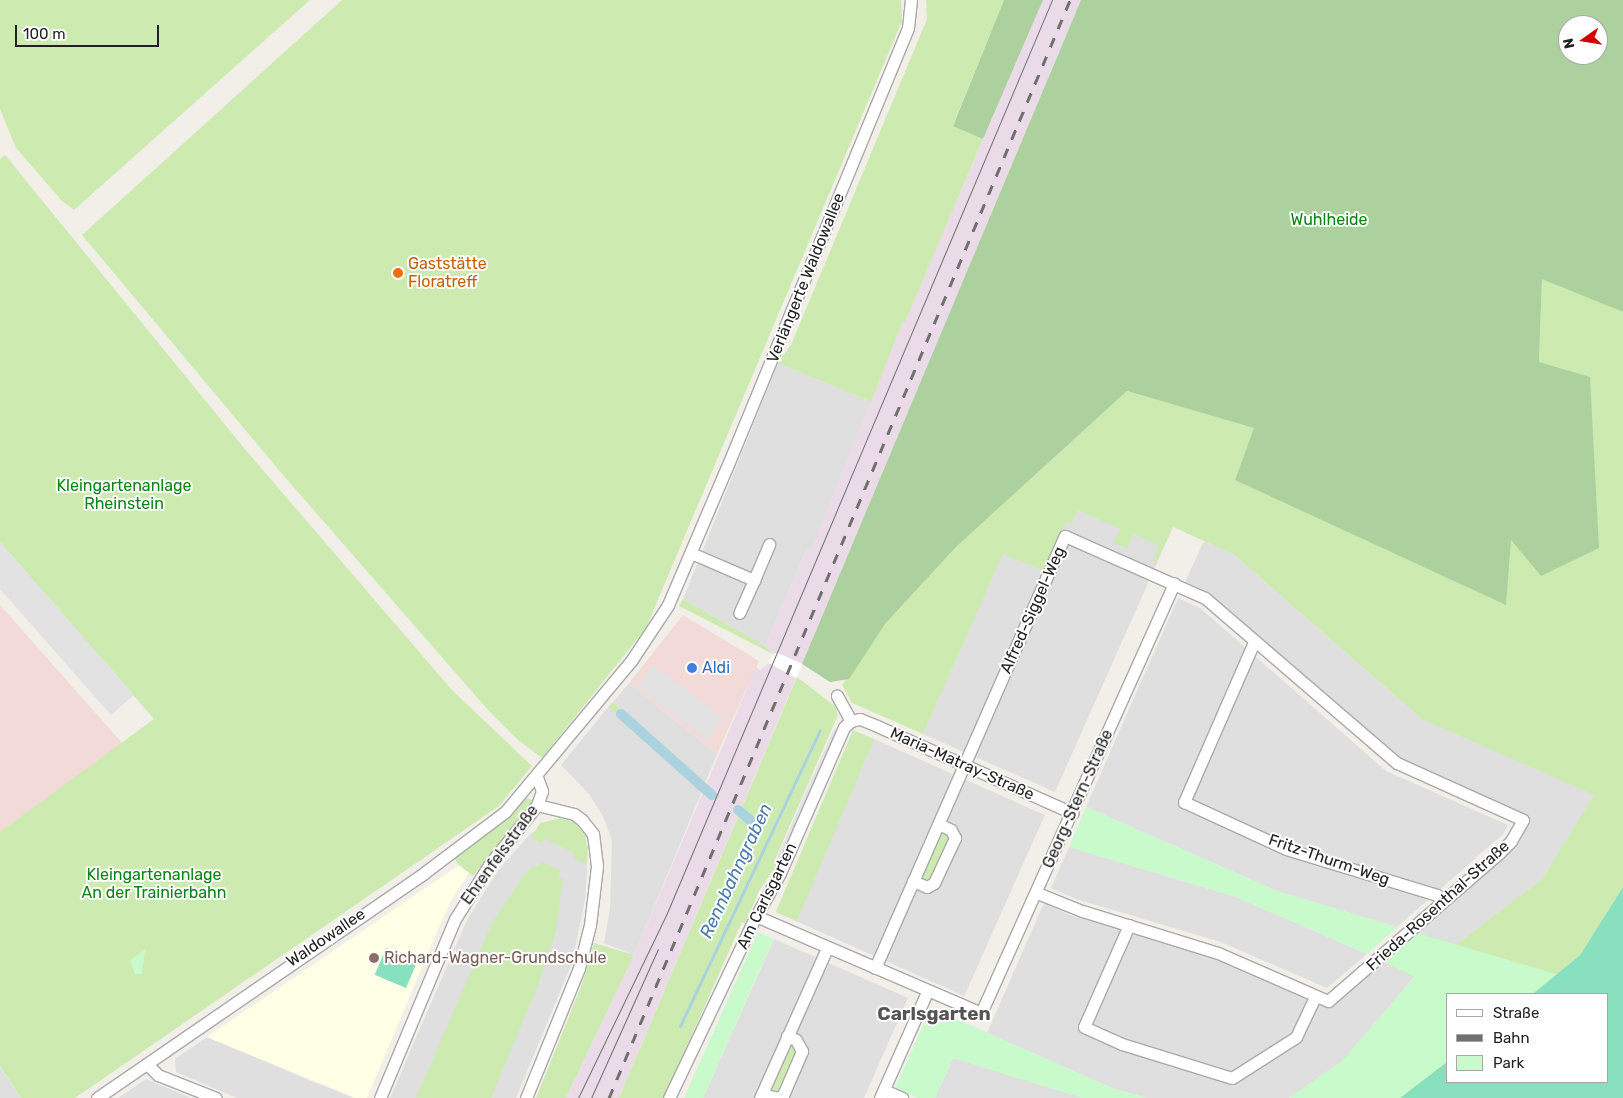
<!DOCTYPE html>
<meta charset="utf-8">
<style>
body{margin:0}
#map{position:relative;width:1623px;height:1098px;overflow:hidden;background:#f2efe9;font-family:Rubik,sans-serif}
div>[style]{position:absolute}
.residential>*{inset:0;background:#e0dfdf;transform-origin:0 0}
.commercial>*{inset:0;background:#f2dad9}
.industrial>*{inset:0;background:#ebdbe8}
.education>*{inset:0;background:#ffffe5}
.grass>*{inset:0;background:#cdebb0;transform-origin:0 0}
.forest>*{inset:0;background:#add19e}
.park>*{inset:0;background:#c8facc;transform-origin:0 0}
.pitch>*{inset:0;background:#88e0be;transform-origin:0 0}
.parking>*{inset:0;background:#e2e2e2;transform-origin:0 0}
.pier>*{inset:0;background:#fff}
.stream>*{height:3px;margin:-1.5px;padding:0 1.5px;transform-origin:1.5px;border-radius:1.5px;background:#aad3df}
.canal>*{height:10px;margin:-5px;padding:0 5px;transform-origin:5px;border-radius:5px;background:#aad3df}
.roads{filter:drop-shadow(1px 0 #a9a9a9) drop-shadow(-1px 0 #a9a9a9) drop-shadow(0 1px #a9a9a9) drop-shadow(0 -1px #a9a9a9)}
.minor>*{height:11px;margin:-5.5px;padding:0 5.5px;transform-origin:5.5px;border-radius:5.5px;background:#fff}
.tram>*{height:1px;margin:-0.5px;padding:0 0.5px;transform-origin:0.5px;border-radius:0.5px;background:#707070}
.rail>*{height:3px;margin-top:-1.5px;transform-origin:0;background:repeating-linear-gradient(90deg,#707070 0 10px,transparent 0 20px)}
.dots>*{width:14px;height:14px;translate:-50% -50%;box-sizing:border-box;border:2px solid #fff;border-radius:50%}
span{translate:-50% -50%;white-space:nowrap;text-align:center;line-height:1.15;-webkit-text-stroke:4px #fff;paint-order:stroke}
.park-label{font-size:16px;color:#0c8416}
.food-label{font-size:16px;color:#c56008}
.left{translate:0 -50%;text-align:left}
.street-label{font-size:16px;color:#222}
.shop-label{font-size:16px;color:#366cbe}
.education-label{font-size:16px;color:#785e54}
.water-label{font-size:18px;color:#4a7aab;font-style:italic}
.quarter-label{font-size:19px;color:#555;font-weight:700}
.legend{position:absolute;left:1446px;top:993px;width:162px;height:90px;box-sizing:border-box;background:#fff;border:1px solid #a7a7a7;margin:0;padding:6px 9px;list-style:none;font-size:15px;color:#222}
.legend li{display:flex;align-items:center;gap:10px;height:25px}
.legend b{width:25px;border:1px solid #a7a7a7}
.north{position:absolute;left:1558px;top:15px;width:50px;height:50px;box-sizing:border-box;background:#fff;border:1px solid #a7a7a7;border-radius:50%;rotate:257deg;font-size:14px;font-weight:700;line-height:20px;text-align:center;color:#222}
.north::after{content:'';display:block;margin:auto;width:18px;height:22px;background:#d40000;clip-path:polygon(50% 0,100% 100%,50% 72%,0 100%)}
.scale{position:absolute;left:15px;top:25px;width:144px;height:22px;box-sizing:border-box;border:2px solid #222;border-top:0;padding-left:6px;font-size:15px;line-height:18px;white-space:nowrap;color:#222;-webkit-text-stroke:4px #fff;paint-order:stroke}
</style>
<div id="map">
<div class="residential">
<i style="clip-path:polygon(778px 363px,871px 402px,811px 551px,807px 549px,765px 646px,683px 599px)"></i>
<i style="clip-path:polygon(1081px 487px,1173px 527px,1055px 792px,923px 734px,1003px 553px,1044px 571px)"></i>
<i style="clip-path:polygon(1204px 541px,1233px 554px,1421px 718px,1595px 795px,1542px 879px,1457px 945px,1417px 933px,1518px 845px,1530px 816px,1396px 757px,1209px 593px,1185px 582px)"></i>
<i style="clip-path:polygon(1178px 598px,1200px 608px,1386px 771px,1508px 825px,1503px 834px,1397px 927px,1277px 891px,1086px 807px)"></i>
<i style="clip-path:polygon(629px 683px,717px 754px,704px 786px,613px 702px)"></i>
<i style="clip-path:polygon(609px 706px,702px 791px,634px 955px,604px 943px,610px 908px,612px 841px,603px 816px,589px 794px,561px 765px)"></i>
<i style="left:874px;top:739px;width:187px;height:198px;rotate:24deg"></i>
<i style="clip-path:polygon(532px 832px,587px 855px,587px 873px,585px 900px,572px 963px,516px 1098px,390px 1098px,467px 920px,499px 869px)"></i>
<i style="clip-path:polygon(1069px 847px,1236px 897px,1367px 954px,1327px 988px,1221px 942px,1076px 899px,1051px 888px)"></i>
<i style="clip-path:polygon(1044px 903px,1070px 915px,1214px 957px,1330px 1008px,1384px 962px,1415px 976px,1342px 1061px,1289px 1098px,1146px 1098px,1112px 1088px,987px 1033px)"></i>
<i style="clip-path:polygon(774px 939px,908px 998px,864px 1098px,703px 1098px)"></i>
<i style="clip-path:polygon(207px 1037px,314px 1082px,355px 1098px,237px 1098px,176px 1072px,175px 1059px)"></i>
<i style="clip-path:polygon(953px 1058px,1071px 1093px,1082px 1098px,935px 1098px)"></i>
<i style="clip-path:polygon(0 1067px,21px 1098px,0 1098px)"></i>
<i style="clip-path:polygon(146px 1079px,191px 1098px,118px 1098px)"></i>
</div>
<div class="commercial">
<i style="clip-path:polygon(0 605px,123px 744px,0 832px)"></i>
<i style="clip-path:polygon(683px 615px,759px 661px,717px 754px,629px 683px)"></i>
</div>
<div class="industrial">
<i style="clip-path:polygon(1043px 0,1081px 0,802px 664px,778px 653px,773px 654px,765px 646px,807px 549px,811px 550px,903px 321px,905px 321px)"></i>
<i style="clip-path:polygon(769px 663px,796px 678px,619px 1098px,566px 1098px,634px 955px,756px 667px,760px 670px)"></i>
</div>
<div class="education">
<i style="clip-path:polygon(459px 865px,469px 873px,453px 897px,439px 927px,367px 1098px,355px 1098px,207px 1037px)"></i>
</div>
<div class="grass">
<i style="clip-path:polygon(0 0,310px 0,74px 210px,62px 201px,16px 148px,0 109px)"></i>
<i style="clip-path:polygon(342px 0,901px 0,902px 21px,646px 628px,542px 758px,517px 739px,488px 710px,283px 475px,82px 235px)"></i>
<i style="clip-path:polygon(926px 0,1004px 0,953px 125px,983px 139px,905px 322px,903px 321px,871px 402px,778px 363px,791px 345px,927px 19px)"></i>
<i style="clip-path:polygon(5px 155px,244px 448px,452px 690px,532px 766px,499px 806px,75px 1098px,21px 1098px,0 1066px,0 832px,154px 719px,0 542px,0 159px)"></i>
<i style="clip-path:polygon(1542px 278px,1623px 312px,1623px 887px,1580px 955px,1533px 994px,1447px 994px,1289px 1098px,1342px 1061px,1415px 977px,1384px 962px,1417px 933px,1457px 944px,1542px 879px,1594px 795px,1422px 719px,1233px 554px,1173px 527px,1156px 563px,1153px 561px,1159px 546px,1134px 534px,1127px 549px,1114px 543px,1120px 529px,1078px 510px,1071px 524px,1066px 522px,1044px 571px,1003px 554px,923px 734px,852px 703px,842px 685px,885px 624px,956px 547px,1127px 391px,1255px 428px,1235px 480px,1268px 494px,1511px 539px,1539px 362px)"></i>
<i style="clip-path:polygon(683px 599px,765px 646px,773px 654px,679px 606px)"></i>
<i style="clip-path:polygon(797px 677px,835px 706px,838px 715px,774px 862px,777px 865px,759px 891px,745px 924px,742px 922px,679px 1064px,682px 1067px,664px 1098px,619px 1098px)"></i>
<i style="left:613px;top:702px;width:124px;height:6px;rotate:43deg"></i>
<i style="left:853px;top:730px;width:23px;height:198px;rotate:23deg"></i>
<i style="clip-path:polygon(527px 798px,532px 800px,529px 809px,473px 876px,459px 865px,454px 858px,493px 830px)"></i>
<i style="clip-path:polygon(561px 818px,574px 822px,585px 835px,588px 848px,587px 864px,575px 859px,573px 852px,546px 839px,541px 843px,531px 837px,540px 823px)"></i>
<i style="left:941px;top:830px;width:10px;height:54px;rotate:24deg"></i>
<i style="clip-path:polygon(542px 862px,560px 870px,559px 879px,563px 879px,556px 931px,538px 985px,491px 1098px,416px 1098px,492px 923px,521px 880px,532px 866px,535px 868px)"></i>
<i style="clip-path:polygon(594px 943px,634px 955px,566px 1098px,536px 1098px,582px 984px)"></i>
<i style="left:788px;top:1045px;width:13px;height:47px;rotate:29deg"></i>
</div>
<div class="forest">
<i style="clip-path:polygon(1004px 0,1043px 0,983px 139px,953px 126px)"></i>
<i style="clip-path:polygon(evenodd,1081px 0,1623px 0,1623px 312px,1542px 279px,1539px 362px,1590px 377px,1599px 548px,1541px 576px,1511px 540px,1506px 605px,1235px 480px,1254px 428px,1127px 391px,956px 547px,885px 624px,849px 679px,830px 682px,802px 664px,1081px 0,1568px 25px,1598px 25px,1598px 55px,1568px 55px,1568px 25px)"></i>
</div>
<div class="park">
<i style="clip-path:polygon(1086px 807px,1277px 891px,1397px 927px,1367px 954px,1236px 897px,1069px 847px)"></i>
<i style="left:758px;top:932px;width:17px;height:181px;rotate:24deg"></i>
<i style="clip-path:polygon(1417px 933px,1556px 974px,1532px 994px,1447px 994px,1447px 1063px,1404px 1098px,1289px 1098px,1342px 1061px,1415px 977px,1384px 962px)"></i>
<i style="clip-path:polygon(145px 950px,142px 974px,135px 974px,130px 960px)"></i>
<i style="clip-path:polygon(931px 1008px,1112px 1088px,1146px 1098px,1082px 1098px,953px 1058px,935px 1098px,918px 1098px,895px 1088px)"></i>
</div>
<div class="pitch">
<i style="clip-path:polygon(1623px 887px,1623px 1098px,1400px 1098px,1447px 1062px,1447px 1082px,1607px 1082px,1607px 994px,1533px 994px,1580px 955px)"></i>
<i style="left:386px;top:948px;width:34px;height:29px;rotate:23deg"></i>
</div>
<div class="parking">
<i style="clip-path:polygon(0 542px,134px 695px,111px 715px,0 589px)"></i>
<i style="left:653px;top:665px;width:89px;height:27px;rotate:37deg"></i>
<i style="clip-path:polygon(834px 729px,837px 730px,777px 864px,775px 862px)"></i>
</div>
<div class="pier">
<i style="clip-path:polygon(778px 653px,802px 664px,796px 678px,769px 663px,773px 654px)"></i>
</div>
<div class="stream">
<i style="left:680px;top:1026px;width:327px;rotate:-64.7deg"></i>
</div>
<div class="canal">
<i style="left:621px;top:714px;width:122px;rotate:41.7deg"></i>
<i style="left:738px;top:810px;width:17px;rotate:40deg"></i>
</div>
<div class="roads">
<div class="minor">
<i style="left:691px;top:553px;width:69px;rotate:23.2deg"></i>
<i style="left:754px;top:580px;width:36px;rotate:114deg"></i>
<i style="left:754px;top:580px;width:39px;rotate:-67deg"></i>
<i style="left:1254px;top:642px;width:175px;rotate:113.6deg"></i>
<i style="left:1184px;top:802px;width:112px;rotate:24.7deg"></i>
<i style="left:1286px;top:849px;width:158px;rotate:16.9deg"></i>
<i style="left:1437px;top:895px;width:9px;rotate:49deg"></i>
<i style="left:851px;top:721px;width:9px;rotate:-13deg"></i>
<i style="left:860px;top:719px;width:18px;rotate:22deg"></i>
<i style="left:877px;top:726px;width:214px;rotate:24deg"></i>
<i style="left:913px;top:881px;width:15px;rotate:23deg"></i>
<i style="left:927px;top:887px;width:8px;rotate:-30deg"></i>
<i style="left:934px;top:883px;width:50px;rotate:-65deg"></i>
<i style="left:955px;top:838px;width:9px;rotate:-117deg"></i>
<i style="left:951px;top:830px;width:13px;rotate:-153deg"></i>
<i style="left:756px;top:916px;width:245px;rotate:23.3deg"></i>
<i style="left:981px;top:1013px;width:471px;rotate:-65.8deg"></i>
<i style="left:1129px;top:925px;width:111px;rotate:113.8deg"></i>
<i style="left:1084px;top:1027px;width:42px;rotate:24.1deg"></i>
<i style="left:1122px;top:1044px;width:115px;rotate:17.2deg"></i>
<i style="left:1232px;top:1078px;width:76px;rotate:-32.6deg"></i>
<i style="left:1296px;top:1037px;width:44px;rotate:-64.6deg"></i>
<i style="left:875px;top:968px;width:472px;rotate:-66.3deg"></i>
<i style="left:1065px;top:536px;width:153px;rotate:23.9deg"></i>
<i style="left:1205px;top:598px;width:253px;rotate:40.7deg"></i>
<i style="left:1397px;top:763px;width:138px;rotate:24.3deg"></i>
<i style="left:1523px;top:820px;width:24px;rotate:120deg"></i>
<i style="left:1511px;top:841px;width:17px;rotate:135deg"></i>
<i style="left:1499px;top:853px;width:226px;rotate:139.1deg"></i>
<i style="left:1328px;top:1001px;width:120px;rotate:-156.4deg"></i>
<i style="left:1218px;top:953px;width:142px;rotate:-162.8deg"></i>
<i style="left:1082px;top:911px;width:48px;rotate:-158.2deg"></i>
<i style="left:147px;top:1064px;width:16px;rotate:45deg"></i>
<i style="left:158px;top:1075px;width:62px;rotate:21.6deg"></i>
<i style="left:884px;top:1090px;width:20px;rotate:24deg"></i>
<i style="left:762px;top:1094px;width:16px;rotate:14deg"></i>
<i style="left:778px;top:1098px;width:6px;rotate:-31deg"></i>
<i style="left:783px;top:1095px;width:48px;rotate:-66.6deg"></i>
<i style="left:802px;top:1051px;width:13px;rotate:-119deg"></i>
<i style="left:796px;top:1040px;width:10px;rotate:-156deg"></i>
<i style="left:97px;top:1098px;width:397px;rotate:-34.5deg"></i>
<i style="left:424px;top:873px;width:101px;rotate:-37deg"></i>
<i style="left:505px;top:812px;width:197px;rotate:-50.2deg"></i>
<i style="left:631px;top:661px;width:67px;rotate:-56.5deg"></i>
<i style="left:668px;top:605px;width:150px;rotate:-66.9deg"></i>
<i style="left:727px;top:467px;width:475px;rotate:-67.6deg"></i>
<i style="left:908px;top:28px;width:28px;rotate:-84deg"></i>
<i style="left:380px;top:1098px;width:194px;rotate:-67.3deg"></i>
<i style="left:455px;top:919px;width:64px;rotate:-57.8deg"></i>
<i style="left:489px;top:865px;width:77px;rotate:-51.3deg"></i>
<i style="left:537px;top:805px;width:15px;rotate:-70deg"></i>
<i style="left:542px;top:791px;width:15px;rotate:-110deg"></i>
<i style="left:526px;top:1098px;width:140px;rotate:-67.8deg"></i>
<i style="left:579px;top:968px;width:44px;rotate:-75.7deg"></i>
<i style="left:590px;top:925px;width:59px;rotate:-83.2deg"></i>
<i style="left:597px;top:866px;width:32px;rotate:-97deg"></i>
<i style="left:593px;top:834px;width:18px;rotate:-128deg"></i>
<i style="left:582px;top:820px;width:10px;rotate:-143deg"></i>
<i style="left:574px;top:814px;width:38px;rotate:-166deg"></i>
<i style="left:669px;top:1098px;width:202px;rotate:-64.5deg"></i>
<i style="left:756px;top:916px;width:49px;rotate:-60.8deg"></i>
<i style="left:780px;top:873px;width:159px;rotate:-66.3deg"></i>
<i style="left:844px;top:727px;width:9px;rotate:-41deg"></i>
<i style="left:851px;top:721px;width:29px;rotate:-119deg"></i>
<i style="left:760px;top:1098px;width:164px;rotate:-65.9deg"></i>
<i style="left:880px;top:1098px;width:116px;rotate:-66.1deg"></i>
</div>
</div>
<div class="tram">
<i style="left:578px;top:1098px;width:205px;rotate:-64.3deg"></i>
<i style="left:667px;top:913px;width:991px;rotate:-67.14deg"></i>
<i style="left:591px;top:1098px;width:163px;rotate:-65.8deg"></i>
</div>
<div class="rail">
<i style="left:609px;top:1098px;width:1191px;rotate:-67.22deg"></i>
</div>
<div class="dots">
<i style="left:398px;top:273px;background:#e8710a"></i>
<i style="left:692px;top:668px;background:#3f7fe0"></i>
<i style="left:374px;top:958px;background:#8d6e63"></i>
</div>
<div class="park-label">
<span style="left:1329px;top:220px">Wuhlheide</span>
<span style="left:124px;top:495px">Kleingartenanlage<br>Rheinstein</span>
<span style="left:154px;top:884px">Kleingartenanlage<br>An der Trainierbahn</span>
</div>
<div class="food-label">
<span class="left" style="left:408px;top:273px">Gaststätte<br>Floratreff</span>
</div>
<div class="street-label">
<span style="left:806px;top:278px;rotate:-68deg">Verlängerte Waldowallee</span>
<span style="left:1033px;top:610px;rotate:-66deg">Alfred-Siggel-Weg</span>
<span style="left:962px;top:764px;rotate:24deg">Maria-Matray-Straße</span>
<span style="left:1078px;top:799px;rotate:-66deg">Georg-Stern-Straße</span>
<span style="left:500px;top:855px;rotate:-54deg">Ehrenfelsstraße</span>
<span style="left:1329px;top:860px;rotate:19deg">Fritz-Thurm-Weg</span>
<span style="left:767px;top:896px;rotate:-64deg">Am Carlsgarten</span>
<span style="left:1438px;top:906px;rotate:-42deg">Frieda-Rosenthal-Straße</span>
<span style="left:326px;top:938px;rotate:-34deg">Waldowallee</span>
</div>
<div class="shop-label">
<span class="left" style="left:702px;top:668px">Aldi</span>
</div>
<div class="education-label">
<span class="left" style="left:384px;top:958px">Richard-Wagner-Grundschule</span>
</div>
<div class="water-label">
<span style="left:736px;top:871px;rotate:-65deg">Rennbahngraben</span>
</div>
<div class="quarter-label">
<span style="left:934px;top:1014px">Carlsgarten</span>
</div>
<ul class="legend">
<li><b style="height:6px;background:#fff"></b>Straße</li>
<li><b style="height:6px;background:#707070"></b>Bahn</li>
<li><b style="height:14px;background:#c8facc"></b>Park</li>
</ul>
<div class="north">N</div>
<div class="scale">100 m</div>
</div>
